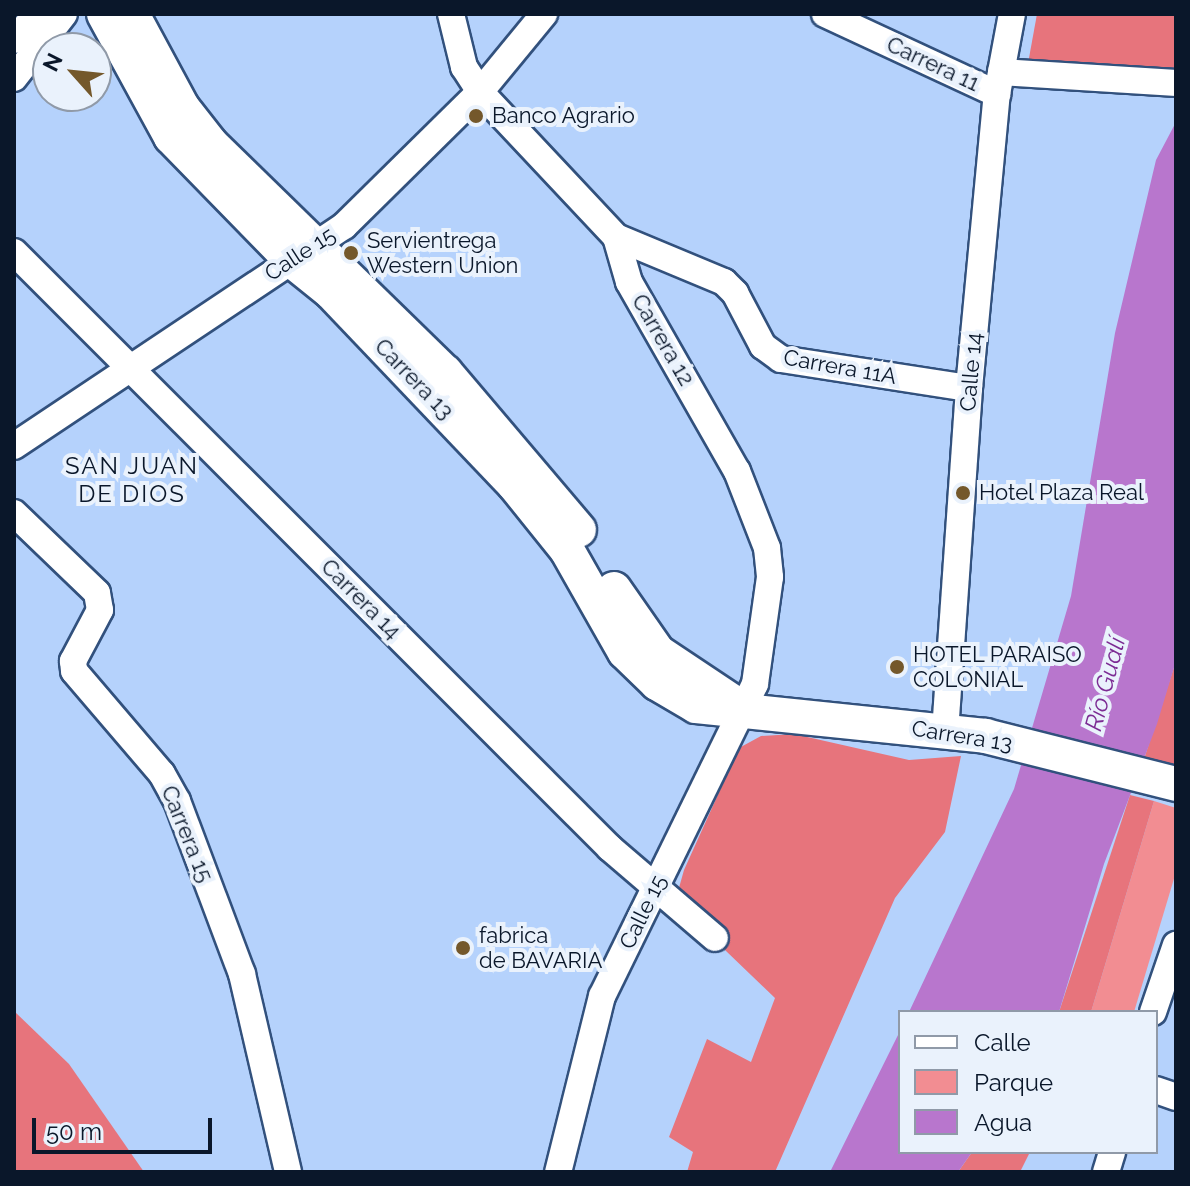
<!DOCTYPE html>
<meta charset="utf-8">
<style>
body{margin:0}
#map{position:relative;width:1190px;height:1186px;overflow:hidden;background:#b5d2fc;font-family:Raleway,sans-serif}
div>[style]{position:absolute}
.green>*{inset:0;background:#f28d92}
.forest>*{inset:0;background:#e7747c}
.water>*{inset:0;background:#b876cd}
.roads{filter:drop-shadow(2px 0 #32517d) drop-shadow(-2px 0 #32517d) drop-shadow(0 2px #32517d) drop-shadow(0 -2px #32517d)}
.minor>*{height:26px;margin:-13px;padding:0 13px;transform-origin:13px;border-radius:13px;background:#fff}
.tertiary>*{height:34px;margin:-17px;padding:0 17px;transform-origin:17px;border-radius:17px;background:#fff}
.dots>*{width:22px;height:22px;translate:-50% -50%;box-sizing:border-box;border:4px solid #eaf2fc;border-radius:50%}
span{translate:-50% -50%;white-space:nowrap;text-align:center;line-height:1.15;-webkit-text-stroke:8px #eaf2fc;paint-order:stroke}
.street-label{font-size:22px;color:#0a172a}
.poi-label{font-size:22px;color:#0a172a}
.left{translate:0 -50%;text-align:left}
.neighbourhood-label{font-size:24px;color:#0a172a;letter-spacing:2px}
.water-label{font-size:24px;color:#7c2c94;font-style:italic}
.frame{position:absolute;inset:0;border:16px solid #0a172a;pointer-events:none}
.legend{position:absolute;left:898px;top:1010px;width:260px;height:144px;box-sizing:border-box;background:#eaf2fc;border:2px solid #909aa8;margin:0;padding:10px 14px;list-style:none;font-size:24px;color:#0a172a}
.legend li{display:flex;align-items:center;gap:16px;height:40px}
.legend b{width:40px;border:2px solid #909aa8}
.north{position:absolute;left:32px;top:32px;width:80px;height:80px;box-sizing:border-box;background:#eaf2fc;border:2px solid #909aa8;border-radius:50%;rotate:297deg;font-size:22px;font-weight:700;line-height:32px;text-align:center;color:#0a172a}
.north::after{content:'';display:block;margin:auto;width:28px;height:36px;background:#74582b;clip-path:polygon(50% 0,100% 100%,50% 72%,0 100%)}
.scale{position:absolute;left:32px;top:1118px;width:180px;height:36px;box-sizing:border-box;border:4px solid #0a172a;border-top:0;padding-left:10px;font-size:24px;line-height:28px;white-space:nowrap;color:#0a172a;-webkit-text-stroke:6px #eaf2fc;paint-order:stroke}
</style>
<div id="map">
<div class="green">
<i style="clip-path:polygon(1154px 801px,1176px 808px,1176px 872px,1134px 1012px,1091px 1012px)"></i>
</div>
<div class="forest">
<i style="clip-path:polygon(1037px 14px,1176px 14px,1176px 78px,1027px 69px)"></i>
<i style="clip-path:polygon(1176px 661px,1176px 772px,1143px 762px)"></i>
<i style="clip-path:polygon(794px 734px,909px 760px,961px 756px,945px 832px,895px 898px,775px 1172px,687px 1172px,693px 1152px,669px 1137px,707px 1039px,751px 1062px,775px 998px,675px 902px,684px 870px,739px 748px,761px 736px)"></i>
<i style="clip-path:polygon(1130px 795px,1154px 801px,1091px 1012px,1059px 1012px)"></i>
<i style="clip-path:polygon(14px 1011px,69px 1064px,144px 1172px,14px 1172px)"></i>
<i style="clip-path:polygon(972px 1152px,1030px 1152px,1020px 1172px,958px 1172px)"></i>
</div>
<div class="water">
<i style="clip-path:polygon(1176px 122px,1176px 661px,1157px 724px,1104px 864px,1059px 1012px,909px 1012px,1014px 789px,1071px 596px,1115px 333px,1156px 160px)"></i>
<i style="clip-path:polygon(900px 1031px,900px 1152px,972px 1152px,958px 1172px,830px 1172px)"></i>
</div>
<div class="roads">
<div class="minor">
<i style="left:451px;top:14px;width:55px;rotate:76.2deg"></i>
<i style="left:464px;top:67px;width:30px;rotate:57deg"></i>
<i style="left:480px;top:92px;width:199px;rotate:46.8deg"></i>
<i style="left:616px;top:237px;width:47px;rotate:73.9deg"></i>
<i style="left:629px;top:282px;width:218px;rotate:60.3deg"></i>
<i style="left:737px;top:471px;width:83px;rotate:68.7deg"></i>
<i style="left:767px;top:548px;width:29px;rotate:84deg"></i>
<i style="left:770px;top:577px;width:108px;rotate:98deg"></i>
<i style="left:755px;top:684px;width:347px;rotate:116.1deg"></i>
<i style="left:602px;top:996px;width:181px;rotate:104deg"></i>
<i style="left:825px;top:14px;width:190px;rotate:24.9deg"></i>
<i style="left:14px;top:40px;width:35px;rotate:-49deg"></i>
<i style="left:1001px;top:72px;width:175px;rotate:3.6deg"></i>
<i style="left:14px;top:78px;width:81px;rotate:-52deg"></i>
<i style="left:616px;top:237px;width:117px;rotate:22.6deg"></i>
<i style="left:724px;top:282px;width:16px;rotate:45deg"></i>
<i style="left:735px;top:293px;width:60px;rotate:62.2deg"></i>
<i style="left:763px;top:346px;width:22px;rotate:36deg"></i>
<i style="left:781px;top:359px;width:190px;rotate:8.8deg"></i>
<i style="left:14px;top:252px;width:843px;rotate:45deg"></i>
<i style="left:610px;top:848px;width:138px;rotate:40.6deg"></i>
<i style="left:14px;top:446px;width:397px;rotate:-33.7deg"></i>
<i style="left:344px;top:226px;width:191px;rotate:-44.6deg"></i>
<i style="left:480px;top:92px;width:101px;rotate:-50.6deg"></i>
<i style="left:14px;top:513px;width:115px;rotate:43.9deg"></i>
<i style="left:97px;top:593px;width:17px;rotate:80deg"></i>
<i style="left:100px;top:610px;width:58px;rotate:117.9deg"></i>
<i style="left:73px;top:661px;width:10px;rotate:84deg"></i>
<i style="left:74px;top:671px;width:135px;rotate:49.5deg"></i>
<i style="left:162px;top:774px;width:31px;rotate:61deg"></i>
<i style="left:177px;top:801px;width:185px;rotate:69.4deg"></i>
<i style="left:242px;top:974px;width:203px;rotate:76.9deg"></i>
<i style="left:945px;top:732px;width:345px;rotate:-86deg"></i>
<i style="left:969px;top:388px;width:295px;rotate:-84.6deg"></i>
<i style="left:997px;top:94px;width:81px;rotate:-79.4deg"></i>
<i style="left:1153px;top:1012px;width:71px;rotate:-71.1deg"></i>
<i style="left:1156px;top:1090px;width:21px;rotate:19deg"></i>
<i style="left:1106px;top:1172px;width:21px;rotate:-73deg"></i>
</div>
<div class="tertiary">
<i style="left:104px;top:14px;width:140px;rotate:61.4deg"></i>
<i style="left:171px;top:137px;width:170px;rotate:45.7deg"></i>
<i style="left:290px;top:259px;width:53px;rotate:38.8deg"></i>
<i style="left:331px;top:292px;width:265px;rotate:46.4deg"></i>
<i style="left:514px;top:484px;width:85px;rotate:51.2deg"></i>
<i style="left:567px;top:550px;width:117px;rotate:60.4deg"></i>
<i style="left:625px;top:652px;width:45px;rotate:44.1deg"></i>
<i style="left:657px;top:683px;width:45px;rotate:30.5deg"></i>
<i style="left:696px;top:706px;width:291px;rotate:5.9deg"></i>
<i style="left:985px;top:736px;width:197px;rotate:14.1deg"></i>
<i style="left:132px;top:14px;width:106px;rotate:61.7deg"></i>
<i style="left:182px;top:107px;width:47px;rotate:51.9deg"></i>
<i style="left:211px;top:144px;width:327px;rotate:44.3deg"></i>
<i style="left:445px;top:372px;width:207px;rotate:49.7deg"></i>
<i style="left:614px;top:589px;width:77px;rotate:55.1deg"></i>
<i style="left:658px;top:652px;width:90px;rotate:33.7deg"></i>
</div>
</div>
<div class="dots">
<i style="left:476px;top:116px;background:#74582b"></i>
<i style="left:351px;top:253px;background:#74582b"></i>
<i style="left:963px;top:493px;background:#74582b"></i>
<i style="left:897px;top:667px;background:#74582b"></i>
<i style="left:463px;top:948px;background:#74582b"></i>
</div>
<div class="street-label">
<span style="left:933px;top:64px;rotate:25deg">Carrera 11</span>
<span style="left:300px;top:254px;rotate:-33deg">Calle 15</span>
<span style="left:663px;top:340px;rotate:60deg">Carrera 12</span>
<span style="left:840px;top:367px;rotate:10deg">Carrera 11A</span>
<span style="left:971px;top:372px;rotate:-85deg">Calle 14</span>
<span style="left:414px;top:379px;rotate:46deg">Carrera 13</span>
<span style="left:361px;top:599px;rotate:45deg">Carrera 14</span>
<span style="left:962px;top:736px;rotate:9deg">Carrera 13</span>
<span style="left:187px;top:834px;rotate:68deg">Carrera 15</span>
<span style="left:643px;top:912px;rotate:-64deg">Calle 15</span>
</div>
<div class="poi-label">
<span class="left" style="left:492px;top:116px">Banco Agrario</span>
<span class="left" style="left:367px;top:253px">Servientrega<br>Western Union</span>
<span class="left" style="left:979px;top:493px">Hotel Plaza Real</span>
<span class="left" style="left:913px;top:667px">HOTEL PARAISO<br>COLONIAL</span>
<span class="left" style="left:479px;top:948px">fabrica<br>de BAVARIA</span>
</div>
<div class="neighbourhood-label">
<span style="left:132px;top:480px">SAN JUAN<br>DE DIOS</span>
</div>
<div class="water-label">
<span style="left:1105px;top:684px;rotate:-75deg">Río Gualí</span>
</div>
<div class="frame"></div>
<ul class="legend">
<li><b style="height:10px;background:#fff"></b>Calle</li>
<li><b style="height:22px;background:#f28d92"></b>Parque</li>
<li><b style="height:22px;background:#b876cd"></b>Agua</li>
</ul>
<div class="north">N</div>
<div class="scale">50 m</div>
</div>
